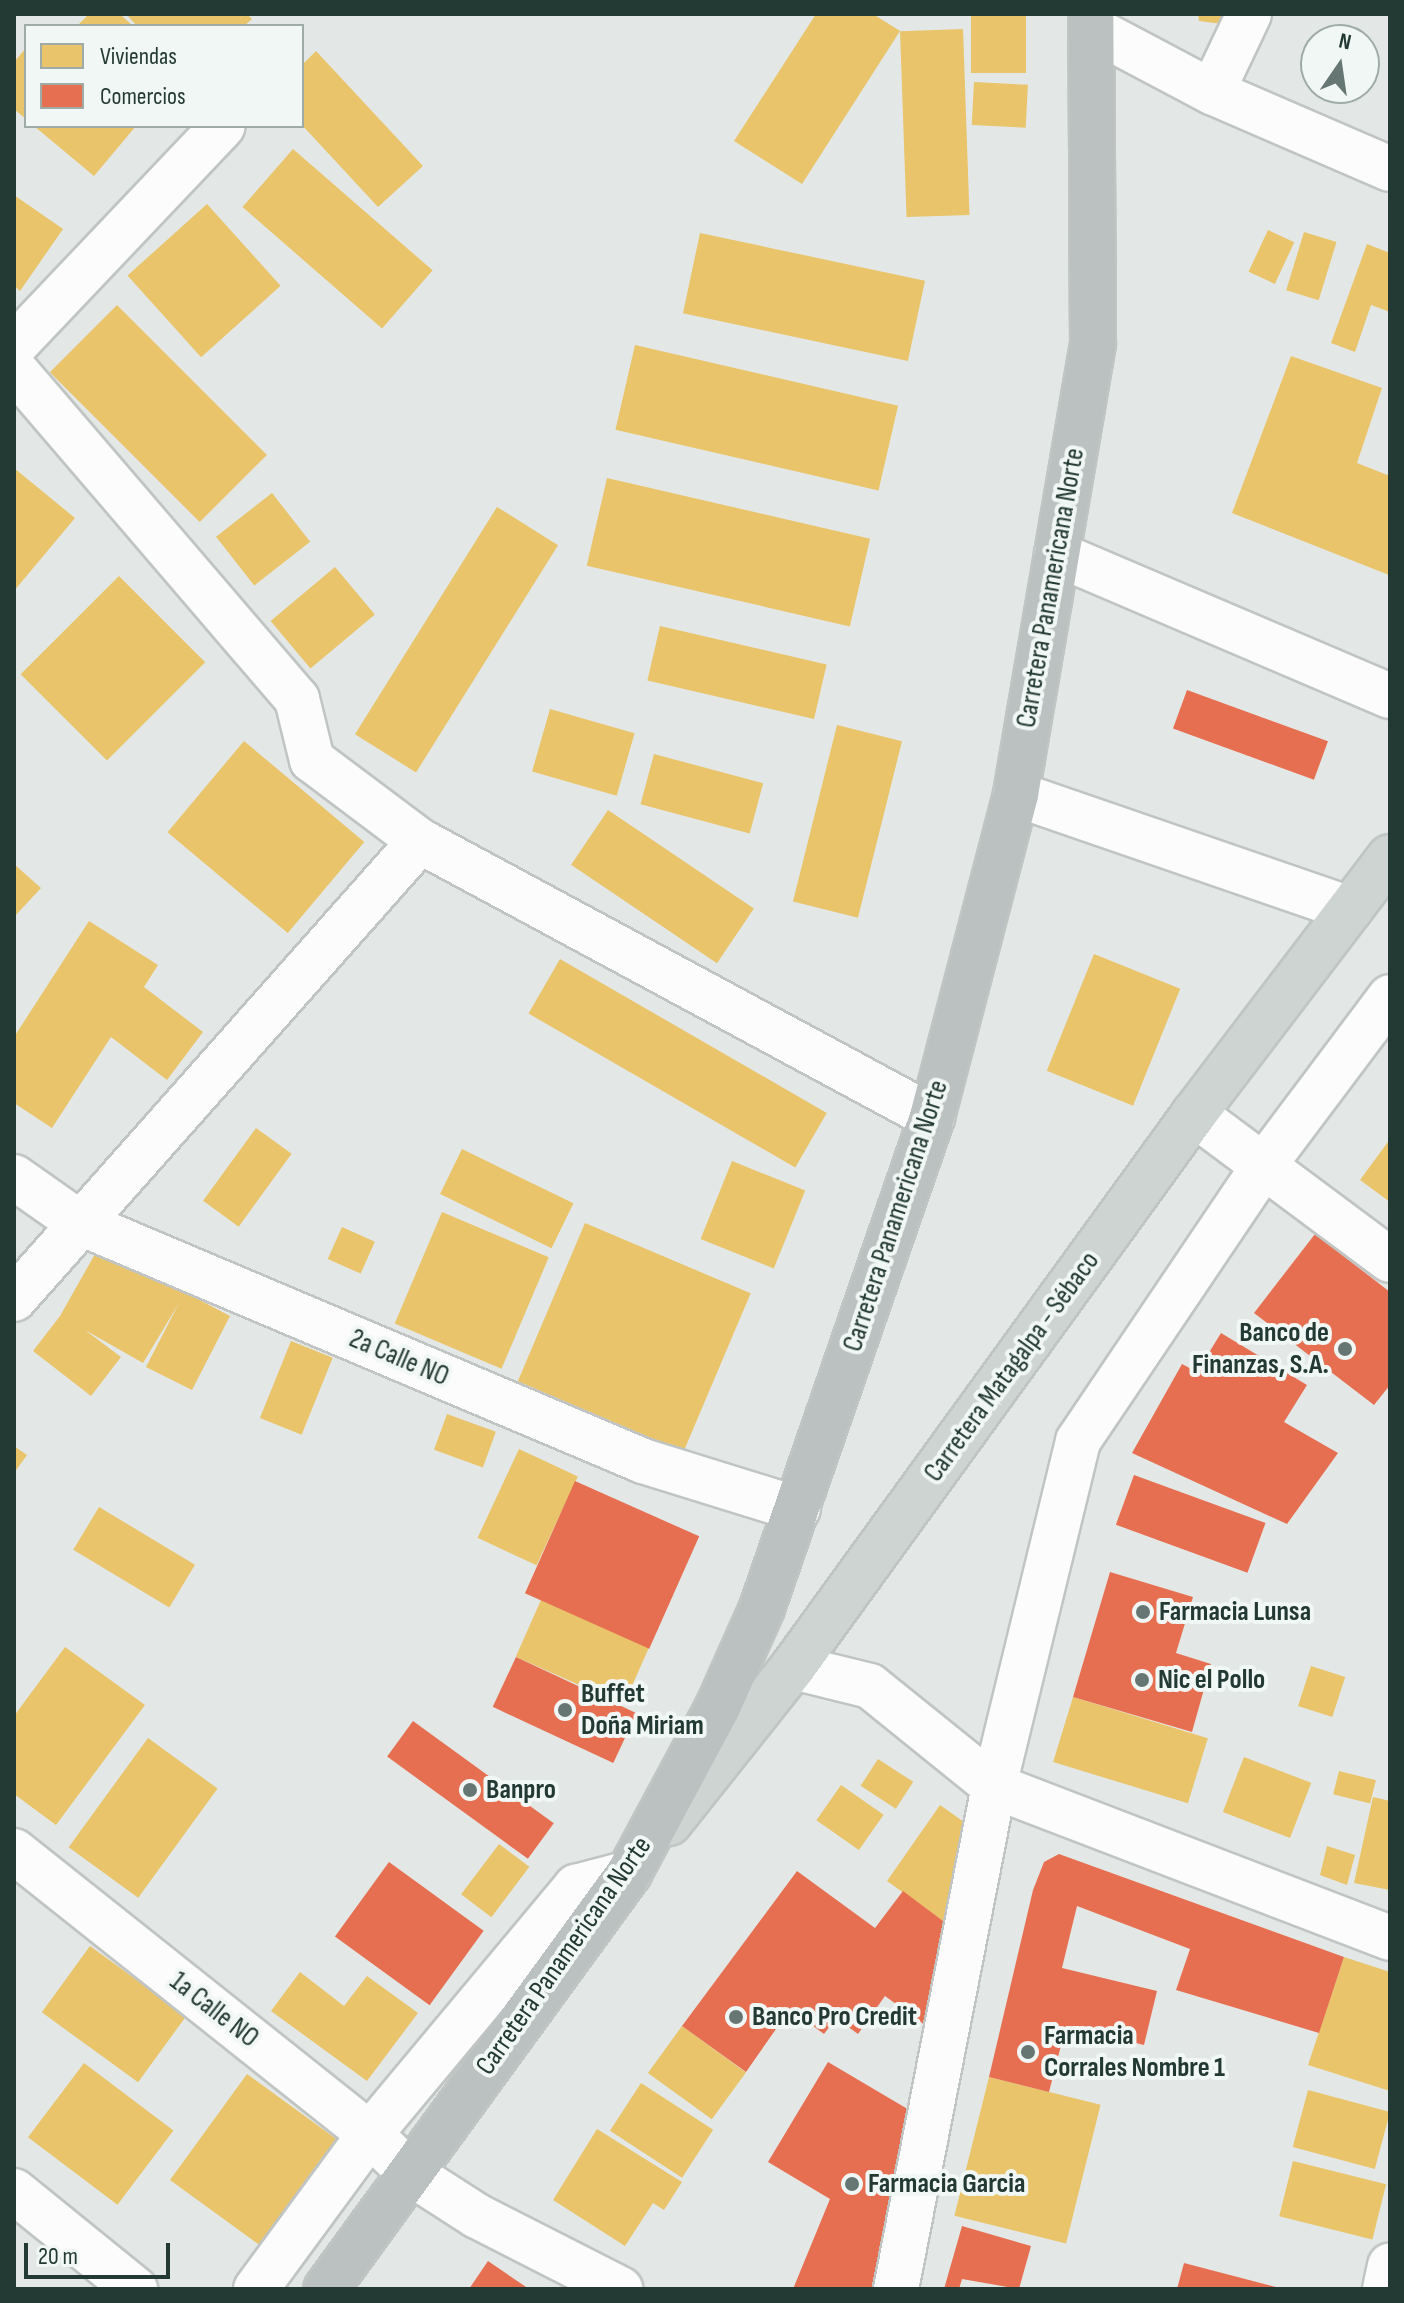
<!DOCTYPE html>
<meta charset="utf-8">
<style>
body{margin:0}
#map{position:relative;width:1404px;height:2303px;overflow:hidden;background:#e3e8e6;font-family:"Sofia Sans Condensed",sans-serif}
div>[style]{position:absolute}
.homes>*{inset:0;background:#e9c46a;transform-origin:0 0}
.shops>*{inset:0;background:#e76f51;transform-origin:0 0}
.roads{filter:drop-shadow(2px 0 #c0c5c3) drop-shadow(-2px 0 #c0c5c3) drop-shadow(0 2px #c0c5c3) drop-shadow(0 -2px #c0c5c3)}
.minor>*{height:44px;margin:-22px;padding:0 22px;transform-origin:22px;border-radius:22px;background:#fbfcfb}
.major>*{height:44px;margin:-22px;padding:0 22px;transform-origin:22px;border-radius:22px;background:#ced4d2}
.highway>*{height:44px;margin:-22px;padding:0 22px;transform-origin:22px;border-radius:22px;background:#bbc1c0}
.dots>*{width:22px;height:22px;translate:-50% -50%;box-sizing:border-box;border:4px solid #f1f7f4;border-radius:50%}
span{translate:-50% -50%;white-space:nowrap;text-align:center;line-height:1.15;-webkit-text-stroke:8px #f1f7f4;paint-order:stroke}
.street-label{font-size:28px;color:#233933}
.poi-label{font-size:28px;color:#233933;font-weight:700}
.right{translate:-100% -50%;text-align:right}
.left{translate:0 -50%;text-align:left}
.frame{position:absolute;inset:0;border:16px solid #233933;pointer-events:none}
.legend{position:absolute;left:24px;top:24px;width:280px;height:104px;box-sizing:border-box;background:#f1f7f4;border:2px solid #9faba7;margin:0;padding:10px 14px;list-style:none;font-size:24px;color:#233933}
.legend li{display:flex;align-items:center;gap:16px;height:40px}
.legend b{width:40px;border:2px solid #9faba7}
.north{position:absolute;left:1300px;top:24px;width:80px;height:80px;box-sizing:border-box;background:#f1f7f4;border:2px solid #9faba7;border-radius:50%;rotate:13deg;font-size:22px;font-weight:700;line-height:32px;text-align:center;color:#233933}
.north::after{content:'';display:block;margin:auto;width:28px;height:36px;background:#667672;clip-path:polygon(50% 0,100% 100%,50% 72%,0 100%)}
.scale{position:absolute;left:24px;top:2243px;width:146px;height:36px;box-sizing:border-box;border:4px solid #233933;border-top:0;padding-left:10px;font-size:24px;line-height:28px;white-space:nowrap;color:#233933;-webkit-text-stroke:6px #f1f7f4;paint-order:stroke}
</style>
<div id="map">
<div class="homes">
<i style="clip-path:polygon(89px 14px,120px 14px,133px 26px,77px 26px)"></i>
<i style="clip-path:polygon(126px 14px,247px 14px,252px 19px,244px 26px,137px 26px)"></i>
<i style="clip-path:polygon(816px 14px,873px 14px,900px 31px,802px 184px,734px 141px)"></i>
<i style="left:971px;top:14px;width:55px;height:59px"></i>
<i style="clip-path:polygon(1198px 14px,1225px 14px,1222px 24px,1199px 21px)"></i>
<i style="left:963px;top:29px;width:186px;height:63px;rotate:88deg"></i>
<i style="clip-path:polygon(26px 48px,26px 119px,14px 109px,14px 62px)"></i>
<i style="clip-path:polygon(316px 51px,423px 166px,378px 207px,302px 125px,302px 65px)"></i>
<i style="left:974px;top:82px;width:54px;height:43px;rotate:3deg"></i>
<i style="clip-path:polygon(34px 126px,136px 126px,94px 176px)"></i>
<i style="left:293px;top:149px;width:185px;height:77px;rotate:41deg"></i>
<i style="clip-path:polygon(14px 195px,63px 229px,20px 291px,14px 286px)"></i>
<i style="left:207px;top:204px;width:110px;height:107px;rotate:48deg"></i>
<i style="left:1268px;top:230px;width:29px;height:46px;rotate:25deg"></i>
<i style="left:1304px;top:232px;width:34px;height:61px;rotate:17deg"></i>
<i style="left:700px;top:233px;width:230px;height:82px;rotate:12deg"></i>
<i style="clip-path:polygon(1367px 244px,1390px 253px,1390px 312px,1371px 305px,1355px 352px,1331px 343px)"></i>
<i style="left:117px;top:305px;width:212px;height:95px;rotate:45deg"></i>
<i style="left:635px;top:345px;width:270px;height:87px;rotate:13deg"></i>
<i style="clip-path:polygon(1291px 356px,1382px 388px,1357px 463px,1390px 476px,1389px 575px,1232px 513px)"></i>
<i style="clip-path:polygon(14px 468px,75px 518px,14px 591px)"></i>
<i style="left:607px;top:478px;width:270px;height:90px;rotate:13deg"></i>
<i style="left:272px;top:493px;width:62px;height:71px;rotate:52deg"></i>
<i style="left:497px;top:507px;width:72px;height:268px;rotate:32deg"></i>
<i style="left:335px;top:567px;width:62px;height:84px;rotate:50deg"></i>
<i style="left:119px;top:576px;width:122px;height:139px;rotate:45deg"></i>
<i style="left:660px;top:626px;width:171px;height:56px;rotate:13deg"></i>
<i style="left:550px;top:709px;width:88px;height:65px;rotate:16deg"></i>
<i style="left:837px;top:725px;width:67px;height:182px;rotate:14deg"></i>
<i style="left:244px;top:741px;width:157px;height:119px;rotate:40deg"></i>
<i style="left:654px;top:754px;width:113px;height:52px;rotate:15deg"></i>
<i style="left:608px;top:810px;width:176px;height:66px;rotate:34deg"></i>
<i style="clip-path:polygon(14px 864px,41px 888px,14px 917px)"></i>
<i style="clip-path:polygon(89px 921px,158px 965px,144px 987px,203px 1032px,167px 1080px,111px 1037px,52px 1128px,14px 1103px,14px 1037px)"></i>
<i style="left:1094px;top:954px;width:93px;height:126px;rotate:22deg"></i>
<i style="left:560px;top:959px;width:308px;height:63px;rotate:30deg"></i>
<i style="left:256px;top:1128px;width:44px;height:90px;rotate:36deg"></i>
<i style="clip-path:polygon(1390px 1139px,1390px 1202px,1360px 1180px)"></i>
<i style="left:462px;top:1149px;width:124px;height:50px;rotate:26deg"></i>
<i style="left:732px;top:1161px;width:79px;height:84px;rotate:22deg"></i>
<i style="left:442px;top:1212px;width:116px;height:121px;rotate:23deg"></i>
<i style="left:585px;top:1223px;width:180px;height:172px;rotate:23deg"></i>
<i style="left:342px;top:1227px;width:36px;height:35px;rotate:24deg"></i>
<i style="clip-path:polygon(99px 1247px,230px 1316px,192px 1390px,146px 1367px,179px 1303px,143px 1363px,85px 1330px,121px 1357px,91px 1396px,33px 1351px,60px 1316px)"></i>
<i style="left:291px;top:1341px;width:45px;height:83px;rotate:22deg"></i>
<i style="left:447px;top:1414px;width:52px;height:38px;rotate:20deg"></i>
<i style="clip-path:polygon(14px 1446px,27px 1455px,14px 1473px)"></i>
<i style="left:519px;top:1449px;width:65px;height:98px;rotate:25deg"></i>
<i style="left:99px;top:1507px;width:112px;height:50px;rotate:31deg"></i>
<i style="left:541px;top:1600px;width:118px;height:62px;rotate:24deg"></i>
<i style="clip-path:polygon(65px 1647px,145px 1705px,56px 1825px,14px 1794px,14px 1716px)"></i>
<i style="left:1311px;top:1666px;width:36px;height:42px;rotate:18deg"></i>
<i style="left:1073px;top:1697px;width:141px;height:68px;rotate:17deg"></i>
<i style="left:148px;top:1738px;width:86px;height:135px;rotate:36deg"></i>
<i style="left:1244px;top:1757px;width:72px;height:59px;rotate:21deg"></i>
<i style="left:878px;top:1759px;width:42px;height:32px;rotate:33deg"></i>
<i style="left:1339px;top:1771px;width:38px;height:24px;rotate:14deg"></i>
<i style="left:841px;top:1785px;width:52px;height:43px;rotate:35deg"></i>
<i style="clip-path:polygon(1373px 1797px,1390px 1801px,1390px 1890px,1354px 1883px)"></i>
<i style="clip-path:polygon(940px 1805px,971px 1827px,947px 1924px,887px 1881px)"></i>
<i style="left:499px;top:1844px;width:38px;height:63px;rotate:37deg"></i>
<i style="clip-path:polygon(1327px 1846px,1355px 1855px,1347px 1885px,1320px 1875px)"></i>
<i style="left:90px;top:1946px;width:119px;height:82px;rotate:36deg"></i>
<i style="clip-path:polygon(1344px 1957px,1390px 1972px,1390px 2091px,1308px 2065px)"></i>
<i style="clip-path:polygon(300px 1972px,344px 2006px,367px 1976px,418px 2013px,367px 2081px,271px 2011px)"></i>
<i style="left:682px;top:2026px;width:79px;height:58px;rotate:36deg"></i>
<i style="left:84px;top:2063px;width:112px;height:93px;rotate:37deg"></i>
<i style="left:247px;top:2074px;width:110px;height:131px;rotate:36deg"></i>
<i style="left:989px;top:2077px;width:115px;height:143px;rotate:14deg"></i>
<i style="left:641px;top:2083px;width:86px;height:57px;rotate:33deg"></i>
<i style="left:1308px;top:2090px;width:85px;height:59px;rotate:15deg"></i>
<i style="clip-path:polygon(597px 2129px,682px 2182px,664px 2210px,653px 2203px,625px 2246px,553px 2200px)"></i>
<i style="left:1293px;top:2161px;width:96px;height:57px;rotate:14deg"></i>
</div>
<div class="shops">
<i style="left:1187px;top:690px;width:150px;height:41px;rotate:20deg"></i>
<i style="clip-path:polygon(1315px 1234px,1390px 1292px,1390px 1385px,1374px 1405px,1254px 1313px)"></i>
<i style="clip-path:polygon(1221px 1333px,1307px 1385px,1284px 1422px,1338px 1453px,1287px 1524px,1132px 1453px,1182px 1364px,1197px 1372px)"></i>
<i style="left:1134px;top:1475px;width:140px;height:53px;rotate:20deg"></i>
<i style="left:575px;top:1481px;width:136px;height:123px;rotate:24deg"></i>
<i style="clip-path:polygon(1110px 1572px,1193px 1597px,1176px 1653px,1211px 1664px,1192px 1732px,1073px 1697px)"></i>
<i style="left:516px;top:1657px;width:133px;height:55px;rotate:25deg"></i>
<i style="left:413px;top:1721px;width:174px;height:44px;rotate:36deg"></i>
<i style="clip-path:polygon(1059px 1854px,1344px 1957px,1319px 2033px,1176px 1990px,1190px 1949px,1077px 1906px,1062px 1968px,1157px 1991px,1144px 2045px,1066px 2026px,1049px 2092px,989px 2077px,1033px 1890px,1044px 1862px)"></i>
<i style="left:389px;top:1862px;width:117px;height:92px;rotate:36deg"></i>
<i style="clip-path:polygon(797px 1871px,875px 1928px,903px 1891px,947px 1924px,933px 2031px,885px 1996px,858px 2034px,836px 2018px,824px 2034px,790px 2009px,746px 2072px,682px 2026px)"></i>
<i style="clip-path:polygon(828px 2062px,911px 2111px,879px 2289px,793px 2289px,830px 2199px,768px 2162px)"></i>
<i style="clip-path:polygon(962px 2226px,1031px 2246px,1019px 2289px,962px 2279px,959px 2289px,944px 2289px)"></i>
<i style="clip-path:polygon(488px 2261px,529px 2289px,469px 2289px)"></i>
<i style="clip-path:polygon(1184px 2263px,1280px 2288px,1280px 2289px,1177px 2289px)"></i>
</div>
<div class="roads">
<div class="minor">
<i style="left:1093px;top:29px;width:135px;rotate:27.9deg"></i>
<i style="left:1212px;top:92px;width:194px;rotate:23.4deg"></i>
<i style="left:1212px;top:92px;width:86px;rotate:-64.6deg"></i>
<i style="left:14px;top:346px;width:303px;rotate:-46.5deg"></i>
<i style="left:14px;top:369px;width:435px;rotate:49.4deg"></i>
<i style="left:297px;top:699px;width:63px;rotate:76.2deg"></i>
<i style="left:312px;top:760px;width:135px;rotate:36.9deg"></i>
<i style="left:420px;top:841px;width:582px;rotate:28.33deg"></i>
<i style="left:1057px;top:554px;width:362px;rotate:23.1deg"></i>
<i style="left:1016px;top:794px;width:353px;rotate:19deg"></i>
<i style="left:1194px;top:1114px;width:244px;rotate:36.7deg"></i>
<i style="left:14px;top:1177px;width:78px;rotate:35.1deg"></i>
<i style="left:78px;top:1222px;width:613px;rotate:22.93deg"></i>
<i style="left:643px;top:1461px;width:162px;rotate:17.2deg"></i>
<i style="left:14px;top:1299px;width:612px;rotate:-48.44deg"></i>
<i style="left:793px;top:1667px;width:79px;rotate:13.9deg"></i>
<i style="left:870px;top:1686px;width:159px;rotate:38.9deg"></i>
<i style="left:994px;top:1786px;width:424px;rotate:21deg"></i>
<i style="left:14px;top:1851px;width:455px;rotate:38.5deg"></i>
<i style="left:370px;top:2134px;width:56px;rotate:44.3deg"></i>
<i style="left:410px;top:2173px;width:80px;rotate:32.7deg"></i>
<i style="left:477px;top:2216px;width:161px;rotate:27deg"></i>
<i style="left:14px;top:2191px;width:156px;rotate:39deg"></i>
<i style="left:256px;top:2289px;width:192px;rotate:-53.7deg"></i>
<i style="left:370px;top:2134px;width:322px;rotate:-50.2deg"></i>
<i style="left:576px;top:1887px;width:55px;rotate:-14.8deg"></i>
<i style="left:896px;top:2289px;width:512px;rotate:-78.98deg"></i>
<i style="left:994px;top:1786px;width:355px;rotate:-76.3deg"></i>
<i style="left:1078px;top:1441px;width:333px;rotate:-56deg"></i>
<i style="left:1264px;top:1165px;width:210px;rotate:-53.1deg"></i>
<i style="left:1385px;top:2289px;width:24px;rotate:-78deg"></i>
</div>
<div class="major">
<i style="left:669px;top:1823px;width:199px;rotate:-51.5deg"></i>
<i style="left:793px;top:1667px;width:683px;rotate:-54.05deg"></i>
<i style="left:1194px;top:1114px;width:323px;rotate:-52.7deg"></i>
</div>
<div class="highway">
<i style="left:326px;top:2289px;width:515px;rotate:-53.93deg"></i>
<i style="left:629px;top:1873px;width:188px;rotate:-61.8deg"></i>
<i style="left:718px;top:1707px;width:108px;rotate:-66deg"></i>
<i style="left:762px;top:1608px;width:520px;rotate:-70.9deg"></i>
<i style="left:932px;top:1117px;width:334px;rotate:-75.4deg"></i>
<i style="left:1016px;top:794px;width:457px;rotate:-80.3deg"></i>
<i style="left:1093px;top:344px;width:330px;rotate:-90.3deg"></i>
</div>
</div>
<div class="dots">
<i style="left:1345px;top:1349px;background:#667672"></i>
<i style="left:1143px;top:1612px;background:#667672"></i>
<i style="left:1142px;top:1680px;background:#667672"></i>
<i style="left:565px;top:1710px;background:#667672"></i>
<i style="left:470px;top:1790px;background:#667672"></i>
<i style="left:736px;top:2017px;background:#667672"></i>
<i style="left:1028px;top:2052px;background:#667672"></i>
<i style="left:852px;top:2184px;background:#667672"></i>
</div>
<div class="street-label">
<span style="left:1051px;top:588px;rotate:-80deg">Carretera Panamericana Norte</span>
<span style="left:896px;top:1216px;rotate:-72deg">Carretera Panamericana Norte</span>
<span style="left:399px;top:1358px;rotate:23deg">2a Calle NO</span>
<span style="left:1012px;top:1367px;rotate:-54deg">Carretera Matagalpa - Sébaco</span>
<span style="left:564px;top:1956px;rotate:-55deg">Carretera Panamericana Norte</span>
<span style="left:214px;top:2010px;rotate:38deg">1a Calle NO</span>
</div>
<div class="poi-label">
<span class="right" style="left:1329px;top:1349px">Banco de<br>Finanzas, S.A.</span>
<span class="left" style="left:1159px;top:1612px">Farmacia Lunsa</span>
<span class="left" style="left:1158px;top:1680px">Nic el Pollo</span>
<span class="left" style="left:581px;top:1710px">Buffet<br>Doña Miriam</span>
<span class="left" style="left:486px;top:1790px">Banpro</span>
<span class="left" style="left:752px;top:2017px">Banco Pro Credit</span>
<span class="left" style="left:1044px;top:2052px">Farmacia<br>Corrales Nombre 1</span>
<span class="left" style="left:868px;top:2184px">Farmacia Garcia</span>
</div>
<div class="frame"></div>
<ul class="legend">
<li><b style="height:22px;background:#e9c46a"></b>Viviendas</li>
<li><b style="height:22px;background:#e76f51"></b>Comercios</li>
</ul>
<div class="north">N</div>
<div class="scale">20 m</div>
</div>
